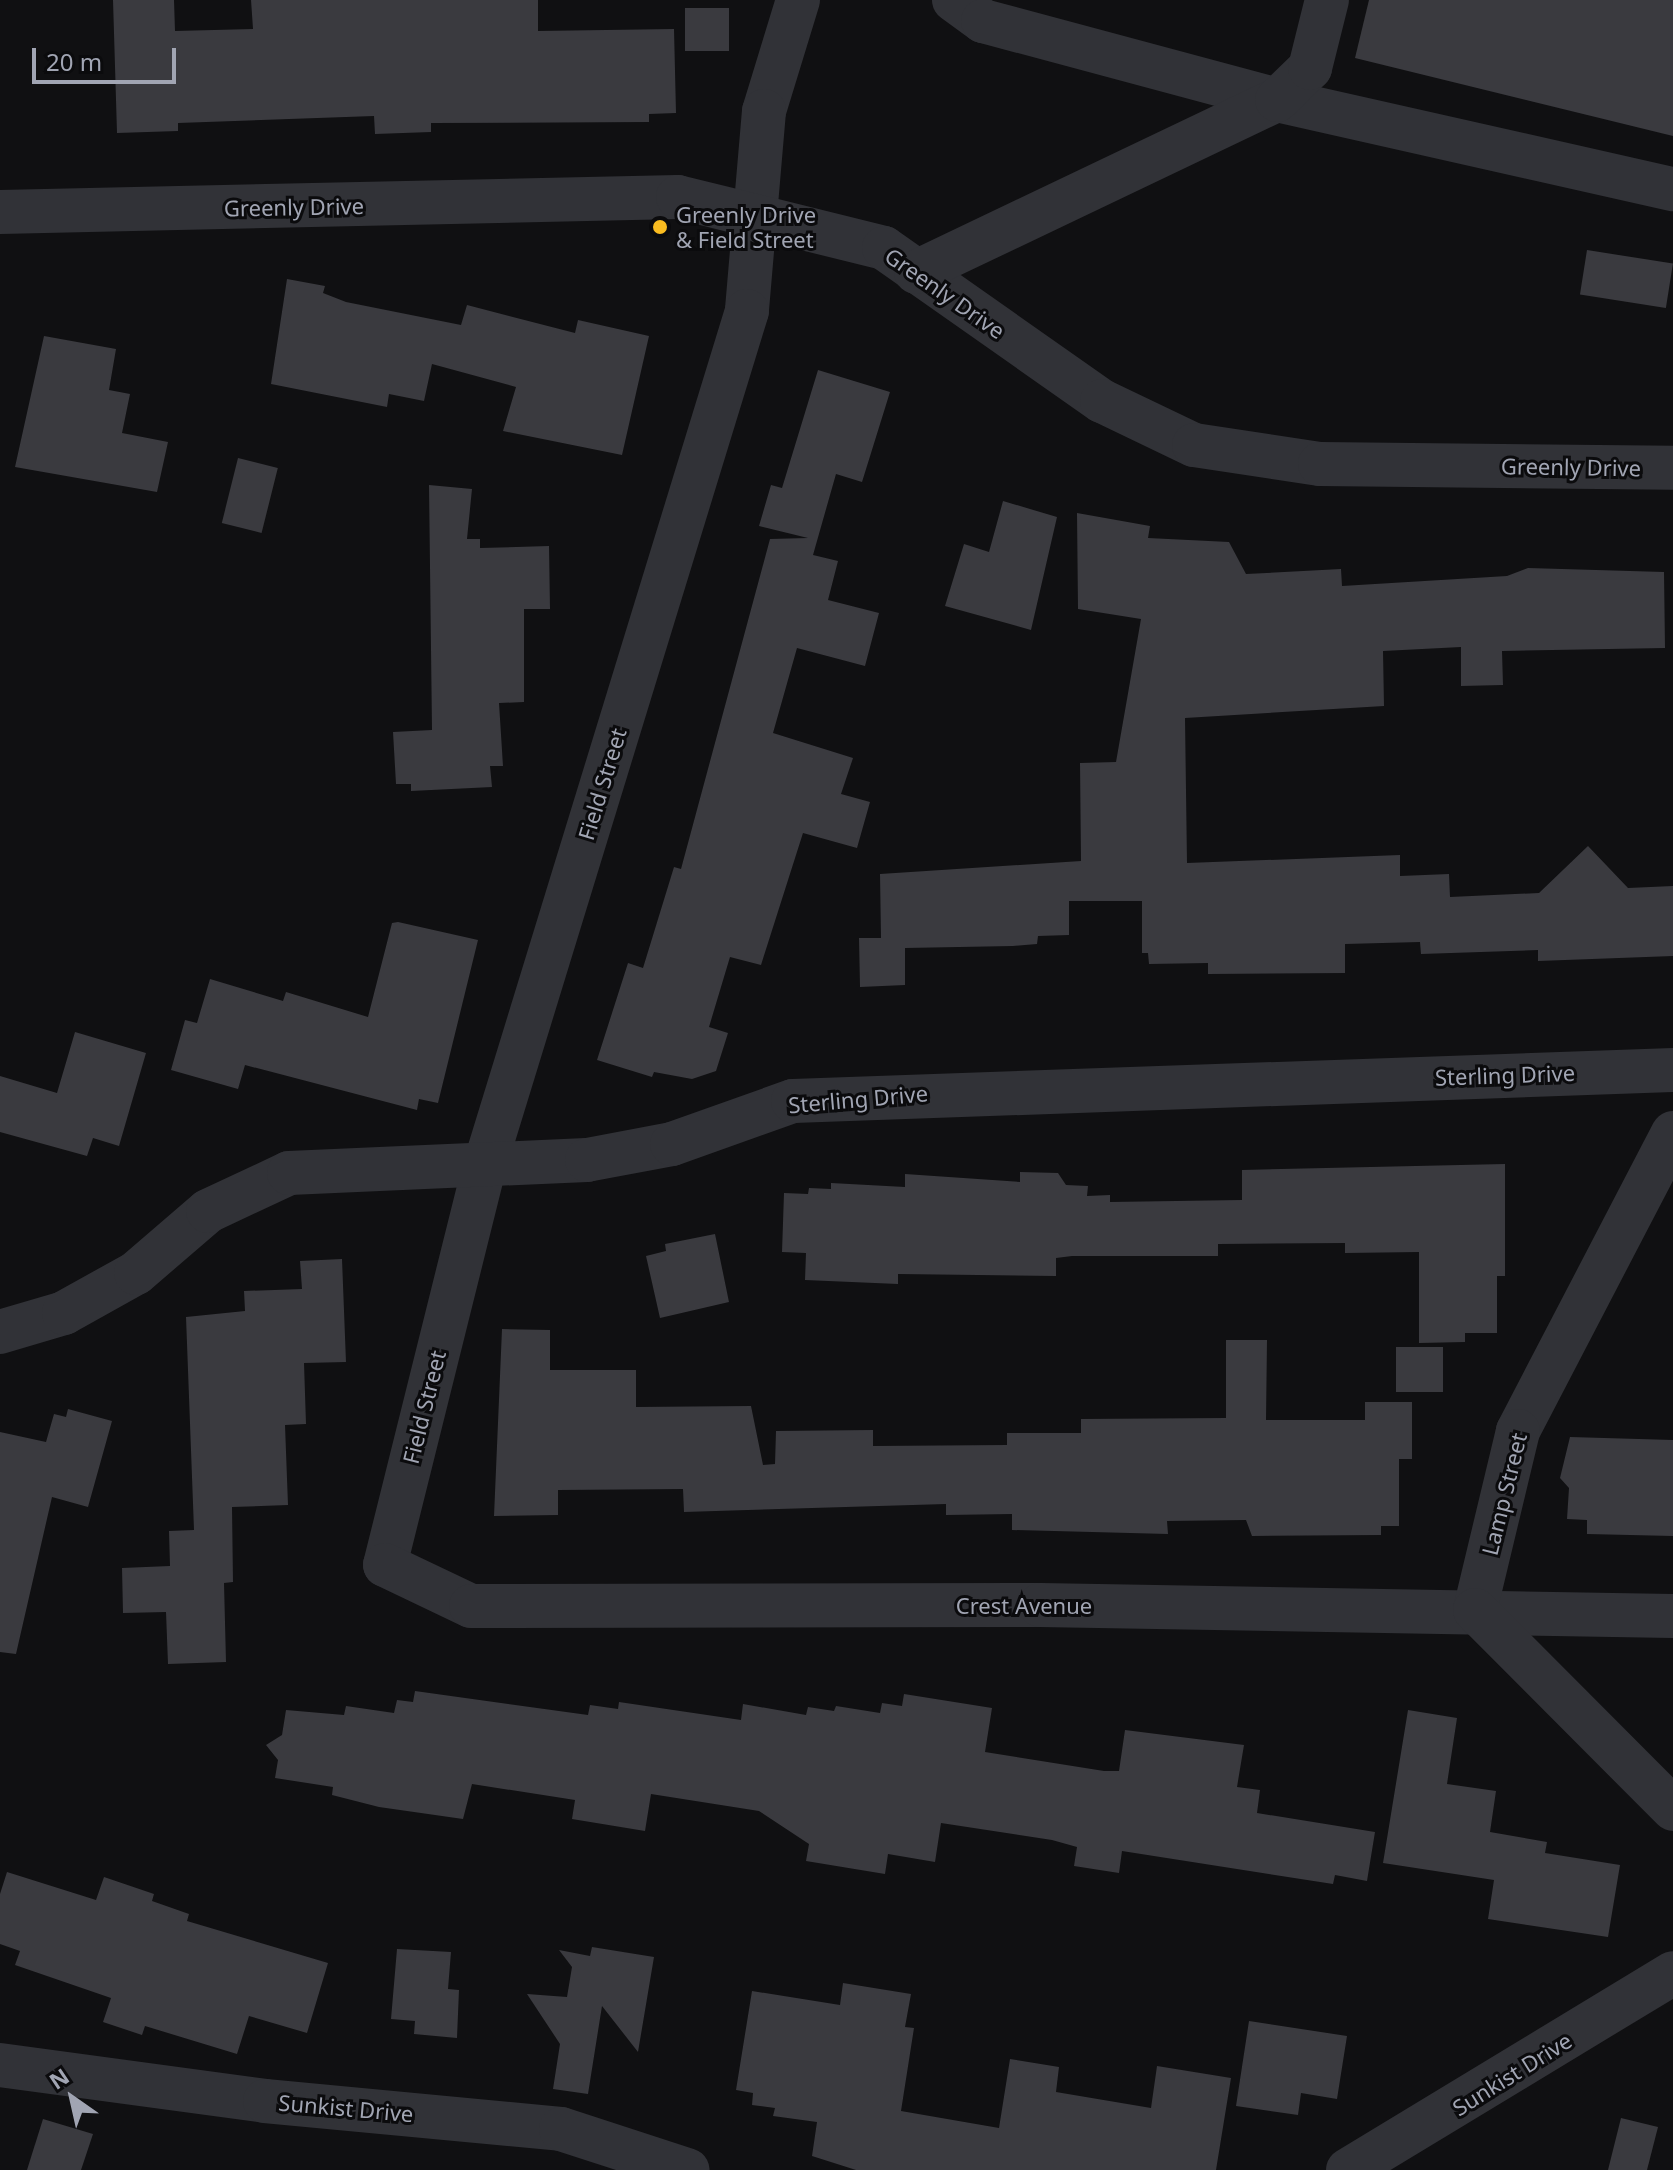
<!DOCTYPE html>
<style>
body{margin:0}
#map{position:relative;width:1673px;height:2170px;overflow:hidden;background:#101012;font-family:"Noto Sans",sans-serif}
div>[style]{position:absolute}
.building>*{inset:0;background:#3a3a3f;transform-origin:0 0}
.minor>*{height:44px;margin:-22px;padding:0 22px;transform-origin:22px;border-radius:22px;background:#313237}
.dots>*{width:22px;height:22px;translate:-50% -50%;box-sizing:border-box;border:4px solid #0b0b0d;border-radius:50%}
span{translate:-50% -50%;white-space:nowrap;text-align:center;line-height:1.15;-webkit-text-stroke:6px #0b0b0d;paint-order:stroke}
.street-label{font-size:22px;color:#a1a5b3}
.poi-label{font-size:22px;color:#a1a5b3}
.left{translate:0 -50%;text-align:left}
.north{position:absolute;left:32px;top:2058px;width:80px;height:80px;-webkit-text-stroke:6px #0b0b0d;paint-order:stroke;rotate:326deg;font-size:22px;font-weight:700;line-height:32px;text-align:center;color:#a1a5b3}
.north::after{content:'';display:block;margin:auto;width:28px;height:36px;background:#a1a5b3;clip-path:polygon(50% 0,100% 100%,50% 72%,0 100%)}
.scale{position:absolute;left:32px;top:48px;width:144px;height:36px;box-sizing:border-box;border:4px solid #a1a5b3;border-top:0;padding-left:10px;font-size:24px;line-height:28px;white-space:nowrap;color:#a1a5b3;-webkit-text-stroke:6px #0b0b0d;paint-order:stroke}
</style>
<div id="map">
<div class="building">
<i style="clip-path:polygon(113px 0,174px 0,175px 31px,253px 29px,251px 0,538px 0,538px 31px,674px 29px,676px 113px,649px 114px,649px 122px,431px 123px,431px 132px,375px 134px,374px 116px,178px 123px,178px 131px,117px 133px)"></i>
<i style="clip-path:polygon(1369px 0,1673px 0,1673px 136px,1355px 58px)"></i>
<i style="left:685px;top:8px;width:44px;height:43px"></i>
<i style="left:1587px;top:250px;width:87px;height:45px;rotate:9deg"></i>
<i style="clip-path:polygon(287px 279px,325px 286px,323px 293px,346px 302px,461px 325px,467px 305px,575px 333px,578px 320px,649px 336px,622px 455px,503px 431px,516px 387px,432px 364px,424px 401px,389px 394px,387px 407px,271px 384px)"></i>
<i style="clip-path:polygon(44px 336px,116px 349px,109px 390px,130px 394px,122px 433px,168px 442px,157px 492px,15px 467px)"></i>
<i style="clip-path:polygon(818px 370px,890px 392px,862px 482px,836px 474px,813px 555px,838px 561px,828px 600px,879px 613px,865px 666px,797px 648px,773px 733px,853px 758px,841px 794px,870px 802px,857px 848px,803px 833px,761px 965px,730px 957px,709px 1027px,728px 1033px,716px 1071px,692px 1079px,654px 1072px,652px 1077px,597px 1060px,628px 963px,643px 968px,674px 867px,681px 869px,770px 539px,808px 538px,759px 526px,771px 485px,782px 488px)"></i>
<i style="left:238px;top:458px;width:41px;height:67px;rotate:14deg"></i>
<i style="clip-path:polygon(429px 485px,472px 489px,467px 539px,480px 539px,480px 548px,549px 546px,550px 609px,524px 609px,524px 702px,499px 703px,503px 766px,490px 766px,492px 787px,411px 791px,411px 784px,396px 784px,393px 732px,432px 730px)"></i>
<i style="clip-path:polygon(1003px 501px,1057px 517px,1031px 630px,945px 606px,964px 544px,989px 552px)"></i>
<i style="clip-path:polygon(1077px 513px,1150px 526px,1148px 538px,1229px 542px,1246px 574px,1341px 569px,1342px 586px,1507px 576px,1528px 568px,1664px 572px,1665px 648px,1502px 651px,1503px 685px,1461px 686px,1461px 647px,1383px 651px,1384px 706px,1185px 718px,1187px 863px,1400px 855px,1400px 876px,1449px 874px,1450px 897px,1539px 893px,1588px 846px,1628px 888px,1673px 886px,1673px 956px,1538px 961px,1538px 950px,1421px 954px,1420px 942px,1345px 944px,1345px 973px,1208px 974px,1208px 963px,1149px 964px,1148px 953px,1142px 953px,1142px 901px,1069px 901px,1069px 935px,1038px 936px,1037px 944px,1013px 946px,905px 948px,905px 985px,860px 987px,859px 938px,881px 938px,880px 874px,1081px 861px,1080px 763px,1116px 762px,1141px 619px,1078px 609px)"></i>
<i style="clip-path:polygon(398px 922px,478px 940px,438px 1103px,419px 1099px,417px 1110px,245px 1065px,238px 1089px,171px 1070px,185px 1020px,197px 1023px,210px 979px,283px 1001px,286px 992px,368px 1017px,392px 923px)"></i>
<i style="clip-path:polygon(75px 1032px,146px 1053px,119px 1146px,93px 1138px,87px 1156px,0 1132px,0 1076px,57px 1093px)"></i>
<i style="clip-path:polygon(1505px 1164px,1505px 1276px,1497px 1276px,1497px 1333px,1465px 1333px,1465px 1342px,1419px 1343px,1419px 1252px,1345px 1253px,1345px 1243px,1218px 1244px,1218px 1256px,1072px 1256px,1056px 1258px,1056px 1276px,898px 1274px,898px 1284px,805px 1280px,806px 1253px,782px 1252px,784px 1193px,808px 1194px,809px 1188px,831px 1189px,831px 1183px,905px 1187px,905px 1174px,1020px 1182px,1020px 1172px,1058px 1173px,1066px 1185px,1088px 1186px,1087px 1196px,1110px 1195px,1110px 1202px,1242px 1200px,1242px 1170px)"></i>
<i style="clip-path:polygon(715px 1234px,729px 1302px,660px 1318px,646px 1256px,666px 1251px,665px 1244px)"></i>
<i style="clip-path:polygon(342px 1259px,346px 1362px,304px 1363px,306px 1424px,285px 1425px,288px 1505px,232px 1507px,233px 1582px,224px 1583px,226px 1662px,168px 1664px,166px 1612px,123px 1613px,122px 1568px,170px 1566px,169px 1531px,194px 1530px,186px 1317px,245px 1311px,244px 1291px,302px 1289px,300px 1261px)"></i>
<i style="clip-path:polygon(502px 1329px,550px 1330px,550px 1370px,636px 1370px,636px 1407px,751px 1406px,763px 1465px,775px 1464px,776px 1431px,873px 1430px,873px 1446px,1007px 1445px,1007px 1433px,1081px 1433px,1081px 1419px,1226px 1418px,1226px 1340px,1267px 1340px,1266px 1420px,1365px 1420px,1365px 1402px,1412px 1402px,1412px 1459px,1399px 1459px,1399px 1526px,1381px 1526px,1381px 1535px,1252px 1536px,1246px 1520px,1167px 1521px,1168px 1534px,1012px 1530px,1012px 1514px,946px 1515px,946px 1504px,684px 1512px,683px 1489px,558px 1490px,558px 1515px,494px 1516px)"></i>
<i style="left:1443px;top:1347px;width:45px;height:47px;rotate:90deg"></i>
<i style="clip-path:polygon(68px 1409px,112px 1421px,88px 1507px,52px 1497px,16px 1654px,0 1652px,0 1432px,46px 1442px,54px 1414px,66px 1417px)"></i>
<i style="clip-path:polygon(1570px 1437px,1673px 1440px,1673px 1536px,1587px 1534px,1587px 1520px,1567px 1519px,1569px 1488px,1560px 1478px)"></i>
<i style="clip-path:polygon(415px 1691px,588px 1715px,590px 1705px,618px 1709px,619px 1702px,741px 1720px,743px 1704px,806px 1715px,808px 1707px,834px 1711px,836px 1706px,880px 1713px,882px 1703px,902px 1706px,904px 1694px,992px 1708px,985px 1752px,1104px 1771px,1119px 1771px,1125px 1730px,1244px 1745px,1237px 1787px,1260px 1790px,1257px 1813px,1375px 1832px,1367px 1881px,1335px 1875px,1333px 1884px,1122px 1851px,1119px 1873px,1074px 1866px,1077px 1847px,1052px 1840px,941px 1823px,935px 1862px,888px 1854px,885px 1874px,806px 1861px,809px 1844px,759px 1811px,651px 1794px,645px 1831px,572px 1819px,575px 1800px,472px 1784px,463px 1819px,379px 1807px,332px 1795px,333px 1787px,275px 1778px,278px 1760px,266px 1745px,282px 1735px,286px 1710px,344px 1715px,346px 1706px,394px 1713px,397px 1700px,413px 1702px)"></i>
<i style="clip-path:polygon(1408px 1710px,1457px 1718px,1447px 1784px,1496px 1791px,1490px 1832px,1547px 1842px,1545px 1853px,1620px 1865px,1608px 1937px,1488px 1919px,1494px 1880px,1383px 1863px)"></i>
<i style="clip-path:polygon(7px 1872px,96px 1900px,104px 1877px,154px 1894px,152px 1901px,189px 1914px,187px 1921px,328px 1963px,307px 2033px,249px 2016px,237px 2054px,145px 2026px,142px 2035px,103px 2022px,111px 1998px,15px 1965px,20px 1951px,0 1944px,0 1894px)"></i>
<i style="clip-path:polygon(592px 1947px,654px 1957px,638px 2052px,602px 2006px,588px 2094px,553px 2089px,560px 2044px,527px 1994px,567px 1997px,572px 1967px,559px 1950px,590px 1956px)"></i>
<i style="clip-path:polygon(397px 1949px,451px 1952px,448px 1989px,459px 1990px,457px 2038px,414px 2034px,415px 2021px,391px 2019px)"></i>
<i style="clip-path:polygon(843px 1983px,911px 1994px,905px 2027px,914px 2028px,901px 2111px,999px 2128px,1010px 2059px,1059px 2067px,1056px 2092px,1151px 2108px,1157px 2066px,1231px 2078px,1216px 2170px,856px 2170px,812px 2156px,817px 2122px,773px 2116px,775px 2108px,752px 2105px,753px 2093px,736px 2090px,752px 1991px,840px 2005px)"></i>
<i style="clip-path:polygon(1249px 2021px,1347px 2036px,1337px 2099px,1301px 2093px,1298px 2115px,1236px 2106px)"></i>
<i style="clip-path:polygon(1621px 2118px,1658px 2127px,1647px 2170px,1608px 2170px)"></i>
<i style="clip-path:polygon(43px 2119px,93px 2134px,81px 2170px,27px 2170px)"></i>
</div>
<div class="minor">
<i style="left:798px;top:0;width:116px;rotate:107deg"></i>
<i style="left:764px;top:111px;width:201px;rotate:94.9deg"></i>
<i style="left:747px;top:311px;width:896px;rotate:107.06deg"></i>
<i style="left:484px;top:1168px;width:409px;rotate:104deg"></i>
<i style="left:385px;top:1565px;width:95px;rotate:25.5deg"></i>
<i style="left:471px;top:1606px;width:569px;rotate:-0.1deg"></i>
<i style="left:1040px;top:1605px;width:633px;rotate:1deg"></i>
<i style="left:954px;top:0;width:36px;rotate:36deg"></i>
<i style="left:983px;top:21px;width:304px;rotate:15deg"></i>
<i style="left:1277px;top:100px;width:406px;rotate:12.7deg"></i>
<i style="left:0;top:212px;width:678px;rotate:-1.27deg"></i>
<i style="left:678px;top:197px;width:212px;rotate:13.9deg"></i>
<i style="left:884px;top:248px;width:266px;rotate:35.1deg"></i>
<i style="left:1102px;top:401px;width:102px;rotate:25.6deg"></i>
<i style="left:1194px;top:445px;width:127px;rotate:8.6deg"></i>
<i style="left:1320px;top:464px;width:353px;rotate:0.6deg"></i>
<i style="left:916px;top:272px;width:400px;rotate:-25.5deg"></i>
<i style="left:1277px;top:100px;width:46px;rotate:-44.1deg"></i>
<i style="left:1310px;top:68px;width:70px;rotate:-76deg"></i>
<i style="left:1673px;top:1133px;width:336px;rotate:117.5deg"></i>
<i style="left:1518px;top:1431px;width:184px;rotate:103.5deg"></i>
<i style="left:1475px;top:1610px;width:281px;rotate:45.1deg"></i>
<i style="left:0;top:1332px;width:67px;rotate:-16.5deg"></i>
<i style="left:64px;top:1313px;width:82px;rotate:-29.1deg"></i>
<i style="left:136px;top:1273px;width:95px;rotate:-40.7deg"></i>
<i style="left:208px;top:1211px;width:89px;rotate:-25.1deg"></i>
<i style="left:289px;top:1173px;width:298px;rotate:-2.5deg"></i>
<i style="left:587px;top:1160px;width:86px;rotate:-10.7deg"></i>
<i style="left:672px;top:1144px;width:128px;rotate:-19.6deg"></i>
<i style="left:793px;top:1101px;width:881px;rotate:-2.02deg"></i>
<i style="left:0;top:2065px;width:267px;rotate:7.7deg"></i>
<i style="left:265px;top:2101px;width:297px;rotate:5.4deg"></i>
<i style="left:561px;top:2129px;width:133px;rotate:18deg"></i>
<i style="left:1348px;top:2170px;width:380px;rotate:-31.2deg"></i>
</div>
<div class="dots">
<i style="left:660px;top:227px;background:#fabc20"></i>
</div>
<div class="street-label">
<span style="left:294px;top:207px;rotate:-1deg">Greenly Drive</span>
<span style="left:945px;top:293px;rotate:35deg">Greenly Drive</span>
<span style="left:1571px;top:467px;rotate:1deg">Greenly Drive</span>
<span style="left:602px;top:784px;rotate:-73deg">Field Street</span>
<span style="left:1505px;top:1075px;rotate:-2deg">Sterling Drive</span>
<span style="left:858px;top:1099px;rotate:-5deg">Sterling Drive</span>
<span style="left:424px;top:1407px;rotate:-76deg">Field Street</span>
<span style="left:1504px;top:1494px;rotate:-76deg">Lamp Street</span>
<span style="left:1024px;top:1606px">Crest Avenue</span>
<span style="left:1512px;top:2074px;rotate:-32deg">Sunkist Drive</span>
<span style="left:346px;top:2108px;rotate:5deg">Sunkist Drive</span>
</div>
<div class="poi-label">
<span class="left" style="left:676px;top:227px">Greenly Drive<br>&amp; Field Street</span>
</div>
<div class="north">N</div>
<div class="scale">20 m</div>
</div>
